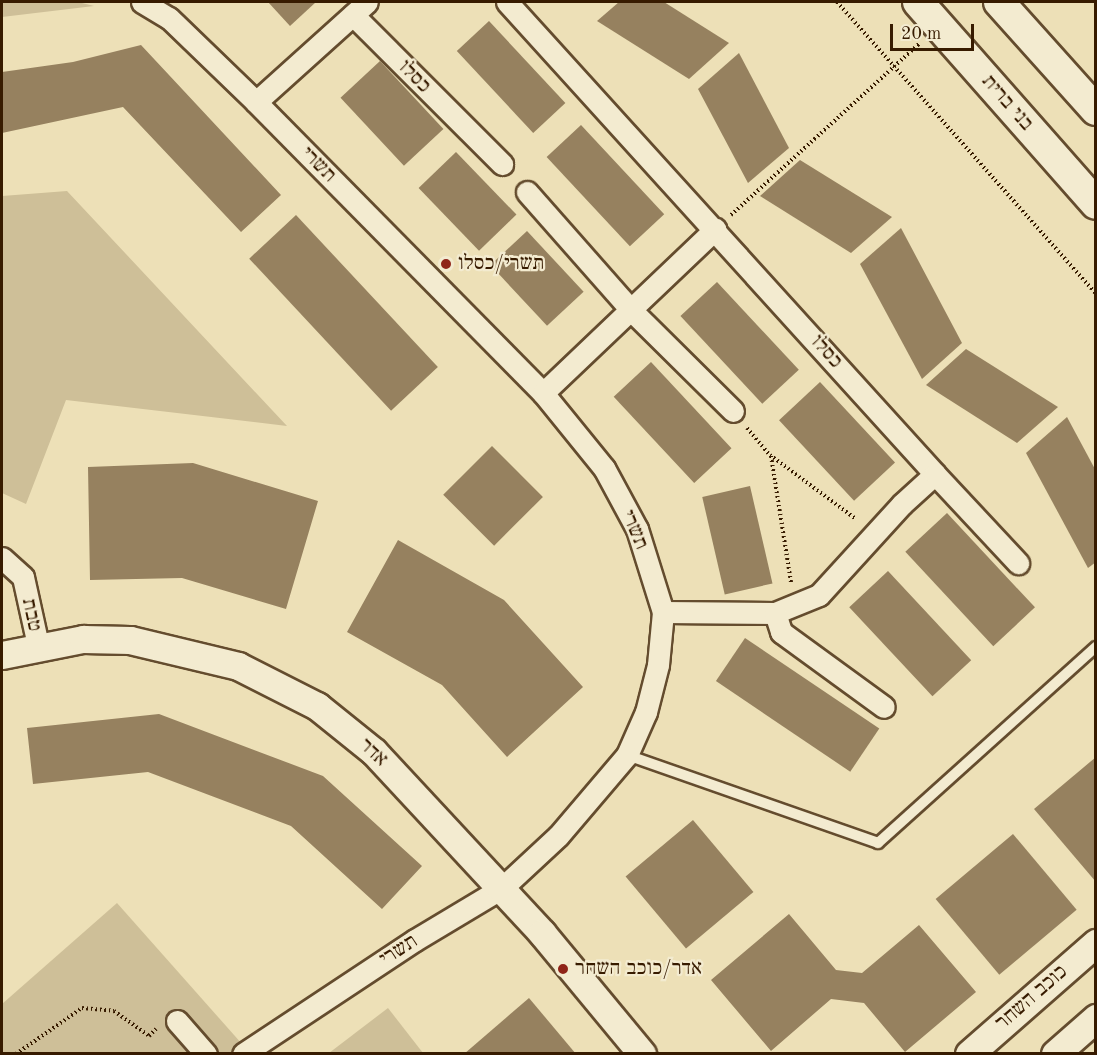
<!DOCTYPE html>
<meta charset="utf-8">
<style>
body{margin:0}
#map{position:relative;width:1097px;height:1055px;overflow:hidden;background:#ede0b7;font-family:"Old Standard TT","Frank Ruhl Libre",serif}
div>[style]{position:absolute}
.green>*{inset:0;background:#cebf98}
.building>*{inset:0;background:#96815f;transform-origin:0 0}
.path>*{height:4px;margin-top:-2px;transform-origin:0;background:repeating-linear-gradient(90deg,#371b00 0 1.5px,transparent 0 4.5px)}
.roads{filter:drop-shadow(2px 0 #644c2e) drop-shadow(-2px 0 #644c2e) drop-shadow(0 2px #644c2e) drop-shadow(0 -2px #644c2e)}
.service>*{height:10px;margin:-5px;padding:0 5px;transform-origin:5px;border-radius:5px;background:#f3ebd0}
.minor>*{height:21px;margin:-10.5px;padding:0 10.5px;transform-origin:10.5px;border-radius:10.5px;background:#f3ebd0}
.tertiary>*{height:27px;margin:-13.5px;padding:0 13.5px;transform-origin:13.5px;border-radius:13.5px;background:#f3ebd0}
.secondary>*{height:30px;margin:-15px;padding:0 15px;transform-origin:15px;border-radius:15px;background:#f3ebd0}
.dots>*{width:16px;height:16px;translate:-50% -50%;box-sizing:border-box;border:3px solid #f3ebd0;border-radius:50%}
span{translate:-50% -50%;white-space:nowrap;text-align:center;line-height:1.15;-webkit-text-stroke:4.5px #f3ebd0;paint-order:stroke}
.street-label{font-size:21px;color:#371b00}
.poi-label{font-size:21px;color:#371b00}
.left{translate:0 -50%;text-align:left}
.frame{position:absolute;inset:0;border:3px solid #371b00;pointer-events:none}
.scale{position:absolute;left:890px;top:24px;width:84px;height:27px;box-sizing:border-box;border:3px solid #371b00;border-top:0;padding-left:8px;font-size:18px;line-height:21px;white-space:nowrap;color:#371b00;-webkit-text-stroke:4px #f3ebd0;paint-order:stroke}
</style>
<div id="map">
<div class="green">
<i style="clip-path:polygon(2px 2px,78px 2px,94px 6px,2px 17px)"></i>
<i style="clip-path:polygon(67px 191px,287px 426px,66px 400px,26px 504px,2px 493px,2px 196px)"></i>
<i style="clip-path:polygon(117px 903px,250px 1053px,2px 1053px,2px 1004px)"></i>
<i style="clip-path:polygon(388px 1008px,423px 1053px,329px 1053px)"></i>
</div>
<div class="building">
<i style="clip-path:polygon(268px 2px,316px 2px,290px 26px)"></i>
<i style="clip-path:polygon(619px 2px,664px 2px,729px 43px,689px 79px,597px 21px)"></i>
<i style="left:489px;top:21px;width:112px;height:44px;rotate:47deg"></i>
<i style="clip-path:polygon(141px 45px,281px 195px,241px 232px,123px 107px,2px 133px,2px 72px,73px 62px)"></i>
<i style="clip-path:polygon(739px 53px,789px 148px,748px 183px,698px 89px)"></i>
<i style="left:380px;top:61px;width:93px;height:54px;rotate:47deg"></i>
<i style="left:581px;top:125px;width:122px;height:47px;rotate:47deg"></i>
<i style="left:456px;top:152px;width:87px;height:52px;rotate:46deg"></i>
<i style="clip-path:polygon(800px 160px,892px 217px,851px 253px,760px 196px)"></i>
<i style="left:296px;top:215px;width:208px;height:64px;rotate:47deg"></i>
<i style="clip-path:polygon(901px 228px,962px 343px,922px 379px,860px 264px)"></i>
<i style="left:527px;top:231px;width:83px;height:50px;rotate:47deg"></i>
<i style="left:717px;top:282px;width:120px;height:50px;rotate:47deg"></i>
<i style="clip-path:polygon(966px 349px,1058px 407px,1017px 443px,926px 385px)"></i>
<i style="left:651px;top:362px;width:118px;height:51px;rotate:47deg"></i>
<i style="left:820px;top:382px;width:110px;height:56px;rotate:47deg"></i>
<i style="clip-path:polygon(1067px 417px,1096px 471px,1096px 562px,1088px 568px,1026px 453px)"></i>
<i style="left:492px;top:446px;width:72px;height:69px;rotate:45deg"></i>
<i style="clip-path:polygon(193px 463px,318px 501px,286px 609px,182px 578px,90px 580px,88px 467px)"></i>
<i style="left:750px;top:486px;width:100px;height:49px;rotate:77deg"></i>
<i style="left:947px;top:513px;width:129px;height:57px;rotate:47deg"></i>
<i style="clip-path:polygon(398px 540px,504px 600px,583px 687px,507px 757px,442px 685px,347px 632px)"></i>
<i style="left:888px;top:571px;width:122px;height:53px;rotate:47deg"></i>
<i style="left:745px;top:638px;width:162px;height:52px;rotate:34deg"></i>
<i style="clip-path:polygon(159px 714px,323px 776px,422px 866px,382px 909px,291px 826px,148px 772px,33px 784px,27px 728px)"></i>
<i style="clip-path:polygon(1096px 757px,1096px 882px,1034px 809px)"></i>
<i style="left:693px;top:820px;width:94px;height:88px;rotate:50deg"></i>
<i style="left:1013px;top:834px;width:99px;height:101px;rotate:50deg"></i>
<i style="clip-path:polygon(789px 914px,836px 970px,862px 973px,919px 925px,976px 992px,905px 1052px,864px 1003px,831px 999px,771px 1051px,711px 980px)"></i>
<i style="clip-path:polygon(529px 998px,576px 1054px,464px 1054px)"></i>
</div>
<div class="path">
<i style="left:837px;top:2px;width:390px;rotate:48.4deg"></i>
<i style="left:731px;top:215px;width:254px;rotate:-42.3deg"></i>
<i style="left:747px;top:428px;width:35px;rotate:50deg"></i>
<i style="left:770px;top:455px;width:107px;rotate:36.7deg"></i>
<i style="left:771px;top:456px;width:128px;rotate:81deg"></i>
<i style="left:16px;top:1054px;width:80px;rotate:-34.9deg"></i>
<i style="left:82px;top:1008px;width:32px;rotate:5deg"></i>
<i style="left:114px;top:1011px;width:43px;rotate:35.5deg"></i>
<i style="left:149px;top:1036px;width:10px;rotate:-45deg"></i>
</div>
<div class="roads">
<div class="service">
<i style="left:627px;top:755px;width:266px;rotate:19.3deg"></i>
<i style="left:878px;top:843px;width:293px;rotate:-42deg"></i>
</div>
<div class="minor">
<i style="left:142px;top:2px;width:31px;rotate:31deg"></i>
<i style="left:169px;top:18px;width:121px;rotate:44deg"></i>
<i style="left:256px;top:102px;width:409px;rotate:45.4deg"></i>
<i style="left:543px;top:393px;width:97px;rotate:50.9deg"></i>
<i style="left:604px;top:468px;width:69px;rotate:61.6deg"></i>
<i style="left:637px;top:529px;width:87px;rotate:72.6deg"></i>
<i style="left:663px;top:612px;width:53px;rotate:95.4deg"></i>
<i style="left:658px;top:665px;width:49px;rotate:104.3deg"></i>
<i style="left:646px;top:712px;width:47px;rotate:113.8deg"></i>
<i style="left:627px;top:755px;width:106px;rotate:130.4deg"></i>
<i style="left:558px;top:836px;width:76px;rotate:137.1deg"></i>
<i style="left:502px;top:888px;width:101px;rotate:149.1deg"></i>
<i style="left:415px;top:940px;width:206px;rotate:146.5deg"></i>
<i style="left:507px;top:2px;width:637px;rotate:47.8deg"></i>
<i style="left:935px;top:474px;width:45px;rotate:137.7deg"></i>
<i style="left:902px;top:504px;width:123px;rotate:132.4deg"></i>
<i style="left:819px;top:595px;width:48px;rotate:157.8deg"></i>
<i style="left:775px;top:613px;width:112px;rotate:-179.5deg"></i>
<i style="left:353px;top:15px;width:211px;rotate:45deg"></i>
<i style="left:256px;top:102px;width:149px;rotate:-42deg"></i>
<i style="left:527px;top:192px;width:159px;rotate:48.6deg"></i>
<i style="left:632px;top:311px;width:142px;rotate:44.7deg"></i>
<i style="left:543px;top:393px;width:238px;rotate:-43.6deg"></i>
<i style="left:935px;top:474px;width:122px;rotate:47deg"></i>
<i style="left:2px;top:558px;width:28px;rotate:42deg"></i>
<i style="left:23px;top:577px;width:70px;rotate:77.6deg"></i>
<i style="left:775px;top:613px;width:20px;rotate:72deg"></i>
<i style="left:781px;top:632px;width:127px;rotate:36.1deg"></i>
<i style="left:177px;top:1021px;width:44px;rotate:48.7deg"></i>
</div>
<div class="tertiary">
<i style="left:2px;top:655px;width:83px;rotate:-11.2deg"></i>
<i style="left:83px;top:639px;width:47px;rotate:1.2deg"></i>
<i style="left:130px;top:640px;width:111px;rotate:13.5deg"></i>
<i style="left:238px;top:666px;width:89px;rotate:26.9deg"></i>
<i style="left:317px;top:706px;width:73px;rotate:38.9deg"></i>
<i style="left:374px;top:752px;width:247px;rotate:47.1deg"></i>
<i style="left:542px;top:933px;width:157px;rotate:50.4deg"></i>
<i style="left:969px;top:1054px;width:169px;rotate:-41.2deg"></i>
<i style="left:1055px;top:1054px;width:55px;rotate:-41.3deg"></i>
</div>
<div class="secondary">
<i style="left:918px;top:2px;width:269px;rotate:48.6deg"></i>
<i style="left:999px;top:2px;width:145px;rotate:48.1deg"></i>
</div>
</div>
<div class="dots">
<i style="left:446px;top:264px;background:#8f2418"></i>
<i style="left:563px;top:969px;background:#8f2418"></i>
</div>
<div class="street-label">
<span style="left:414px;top:77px;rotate:45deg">כסלו</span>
<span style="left:1007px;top:103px;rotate:49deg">בני ברית</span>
<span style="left:318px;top:165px;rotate:45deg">תשרי</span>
<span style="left:826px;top:352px;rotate:48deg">כסלו</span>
<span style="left:634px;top:530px;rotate:67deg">תשרי</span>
<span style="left:31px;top:615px;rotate:78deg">טבת</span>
<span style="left:373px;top:753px;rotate:43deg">אדר</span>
<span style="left:399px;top:951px;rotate:-33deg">תשרי</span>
<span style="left:1032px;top:998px;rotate:-41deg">כוכב השחר</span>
</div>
<div class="poi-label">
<span class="left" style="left:458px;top:264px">תשרי/כסלו</span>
<span class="left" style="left:575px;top:969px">אדר/כוכב השחר</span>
</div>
<div class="frame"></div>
<div class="scale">20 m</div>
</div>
